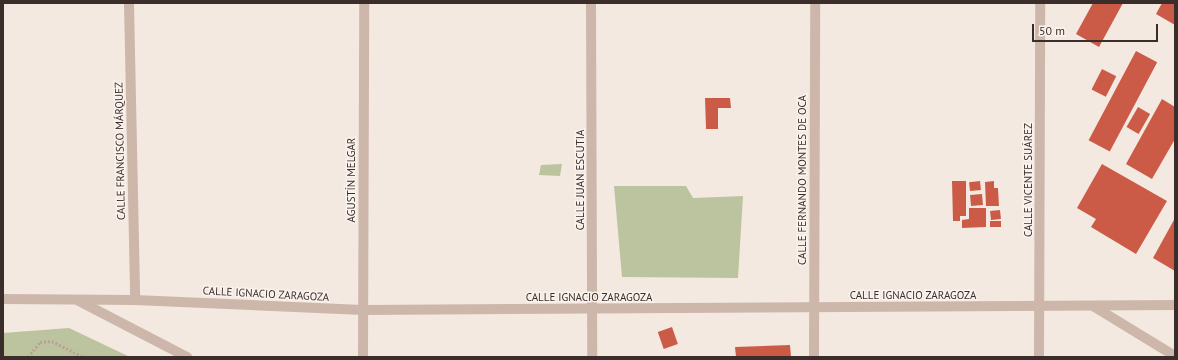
<!DOCTYPE html>
<meta charset="utf-8">
<style>
body{margin:0}
#map{position:relative;width:1178px;height:360px;overflow:hidden;background:#f4e9e0;font-family:"PT Sans",sans-serif}
div>[style]{position:absolute}
.green>*{inset:0;background:#bbc49e}
.building>*{inset:0;background:#cb5b47;transform-origin:0 0}
.path>*{height:2.5px;margin-top:-1.25px;transform-origin:0;background:repeating-linear-gradient(90deg,#b9a195 0 2px,transparent 0 4px)}
.minor>*{height:10px;margin:-5px;padding:0 5px;transform-origin:5px;border-radius:5px;background:#cdb7ab}
span{translate:-50% -50%;white-space:nowrap;text-align:center;line-height:1.15;-webkit-text-stroke:3px #fbf3ed;paint-order:stroke}
.street-label{font-size:11px;color:#3b2e2a}
.frame{position:absolute;inset:0;border:4px solid #3b2e2a;pointer-events:none}
.scale{position:absolute;left:1032px;top:24px;width:126px;height:18px;box-sizing:border-box;border:2px solid #3b2e2a;border-top:0;padding-left:5px;font-size:12px;line-height:14px;white-space:nowrap;color:#3b2e2a;-webkit-text-stroke:3px #fbf3ed;paint-order:stroke}
</style>
<div id="map">
<div class="green">
<i style="clip-path:polygon(562px 164px,560px 176px,539px 175px,541px 165px)"></i>
<i style="clip-path:polygon(614px 186px,686px 186px,693px 198px,743px 196px,738px 278px,622px 277px)"></i>
<i style="clip-path:polygon(69px 328px,130px 357px,3px 357px,3px 333px)"></i>
</div>
<div class="building">
<i style="clip-path:polygon(1093px 3px,1123px 3px,1099px 47px,1076px 34px)"></i>
<i style="clip-path:polygon(1162px 3px,1175px 3px,1175px 25px,1156px 14px)"></i>
<i style="left:1136px;top:51px;width:24px;height:101px;rotate:28deg"></i>
<i style="left:1102px;top:69px;width:16px;height:23px;rotate:27deg"></i>
<i style="clip-path:polygon(705px 98px,730px 98px,731px 108px,718px 108px,718px 129px,706px 129px)"></i>
<i style="clip-path:polygon(1162px 99px,1175px 107px,1175px 139px,1152px 179px,1126px 164px)"></i>
<i style="left:1138px;top:107px;width:14px;height:23px;rotate:30deg"></i>
<i style="clip-path:polygon(1102px 164px,1167px 201px,1136px 254px,1091px 227px,1096px 219px,1077px 208px)"></i>
<i style="clip-path:polygon(952px 181px,966px 181px,966px 216px,960px 216px,960px 221px,953px 221px)"></i>
<i style="left:980px;top:181px;width:9px;height:11px;rotate:84deg"></i>
<i style="clip-path:polygon(994px 181px,994px 188px,998px 188px,999px 206px,986px 206px,985px 182px)"></i>
<i style="left:982px;top:194px;width:11px;height:12px;rotate:85deg"></i>
<i style="clip-path:polygon(969px 208px,986px 208px,986px 227px,962px 228px,962px 220px,969px 219px)"></i>
<i style="left:1000px;top:210px;width:9px;height:10px;rotate:84deg"></i>
<i style="clip-path:polygon(1175px 218px,1175px 271px,1153px 258px)"></i>
<i style="left:1001px;top:221px;width:6px;height:11px;rotate:90deg"></i>
<i style="left:672px;top:327px;width:18px;height:15px;rotate:71deg"></i>
<i style="clip-path:polygon(790px 345px,791px 357px,736px 357px,735px 347px)"></i>
</div>
<div class="path">
<i style="left:28px;top:357px;width:19px;rotate:-51deg"></i>
<i style="left:40px;top:342px;width:12px;rotate:-5deg"></i>
<i style="left:52px;top:341px;width:36px;rotate:27deg"></i>
</div>
<div class="minor">
<i style="left:129px;top:3px;width:297px;rotate:88.8deg"></i>
<i style="left:591px;top:3px;width:354px;rotate:89.8deg"></i>
<i style="left:3px;top:299px;width:132px;rotate:0.4deg"></i>
<i style="left:135px;top:300px;width:228px;rotate:2.5deg"></i>
<i style="left:363px;top:310px;width:812px;rotate:-0.35deg"></i>
<i style="left:79px;top:301px;width:122px;rotate:27.4deg"></i>
<i style="left:1093px;top:306px;width:96px;rotate:31.4deg"></i>
<i style="left:363px;top:357px;width:354px;rotate:-89.8deg"></i>
<i style="left:814px;top:357px;width:354px;rotate:-89.8deg"></i>
<i style="left:1039px;top:357px;width:354px;rotate:-89.8deg"></i>
</div>
<div class="street-label">
<span style="left:120px;top:151px;rotate:-91deg">CALLE FRANCISCO MÁRQUEZ</span>
<span style="left:351px;top:180px;rotate:-90deg">AGUSTÍN MELGAR</span>
<span style="left:580px;top:180px;rotate:-90deg">CALLE JUAN ESCUTIA</span>
<span style="left:802px;top:180px;rotate:-90deg">CALLE FERNANDO MONTES DE OCA</span>
<span style="left:1028px;top:180px;rotate:-90deg">CALLE VICENTE SUÁREZ</span>
<span style="left:266px;top:294px;rotate:3deg">CALLE IGNACIO ZARAGOZA</span>
<span style="left:913px;top:295px">CALLE IGNACIO ZARAGOZA</span>
<span style="left:589px;top:297px">CALLE IGNACIO ZARAGOZA</span>
</div>
<div class="frame"></div>
<div class="scale">50 m</div>
</div>
